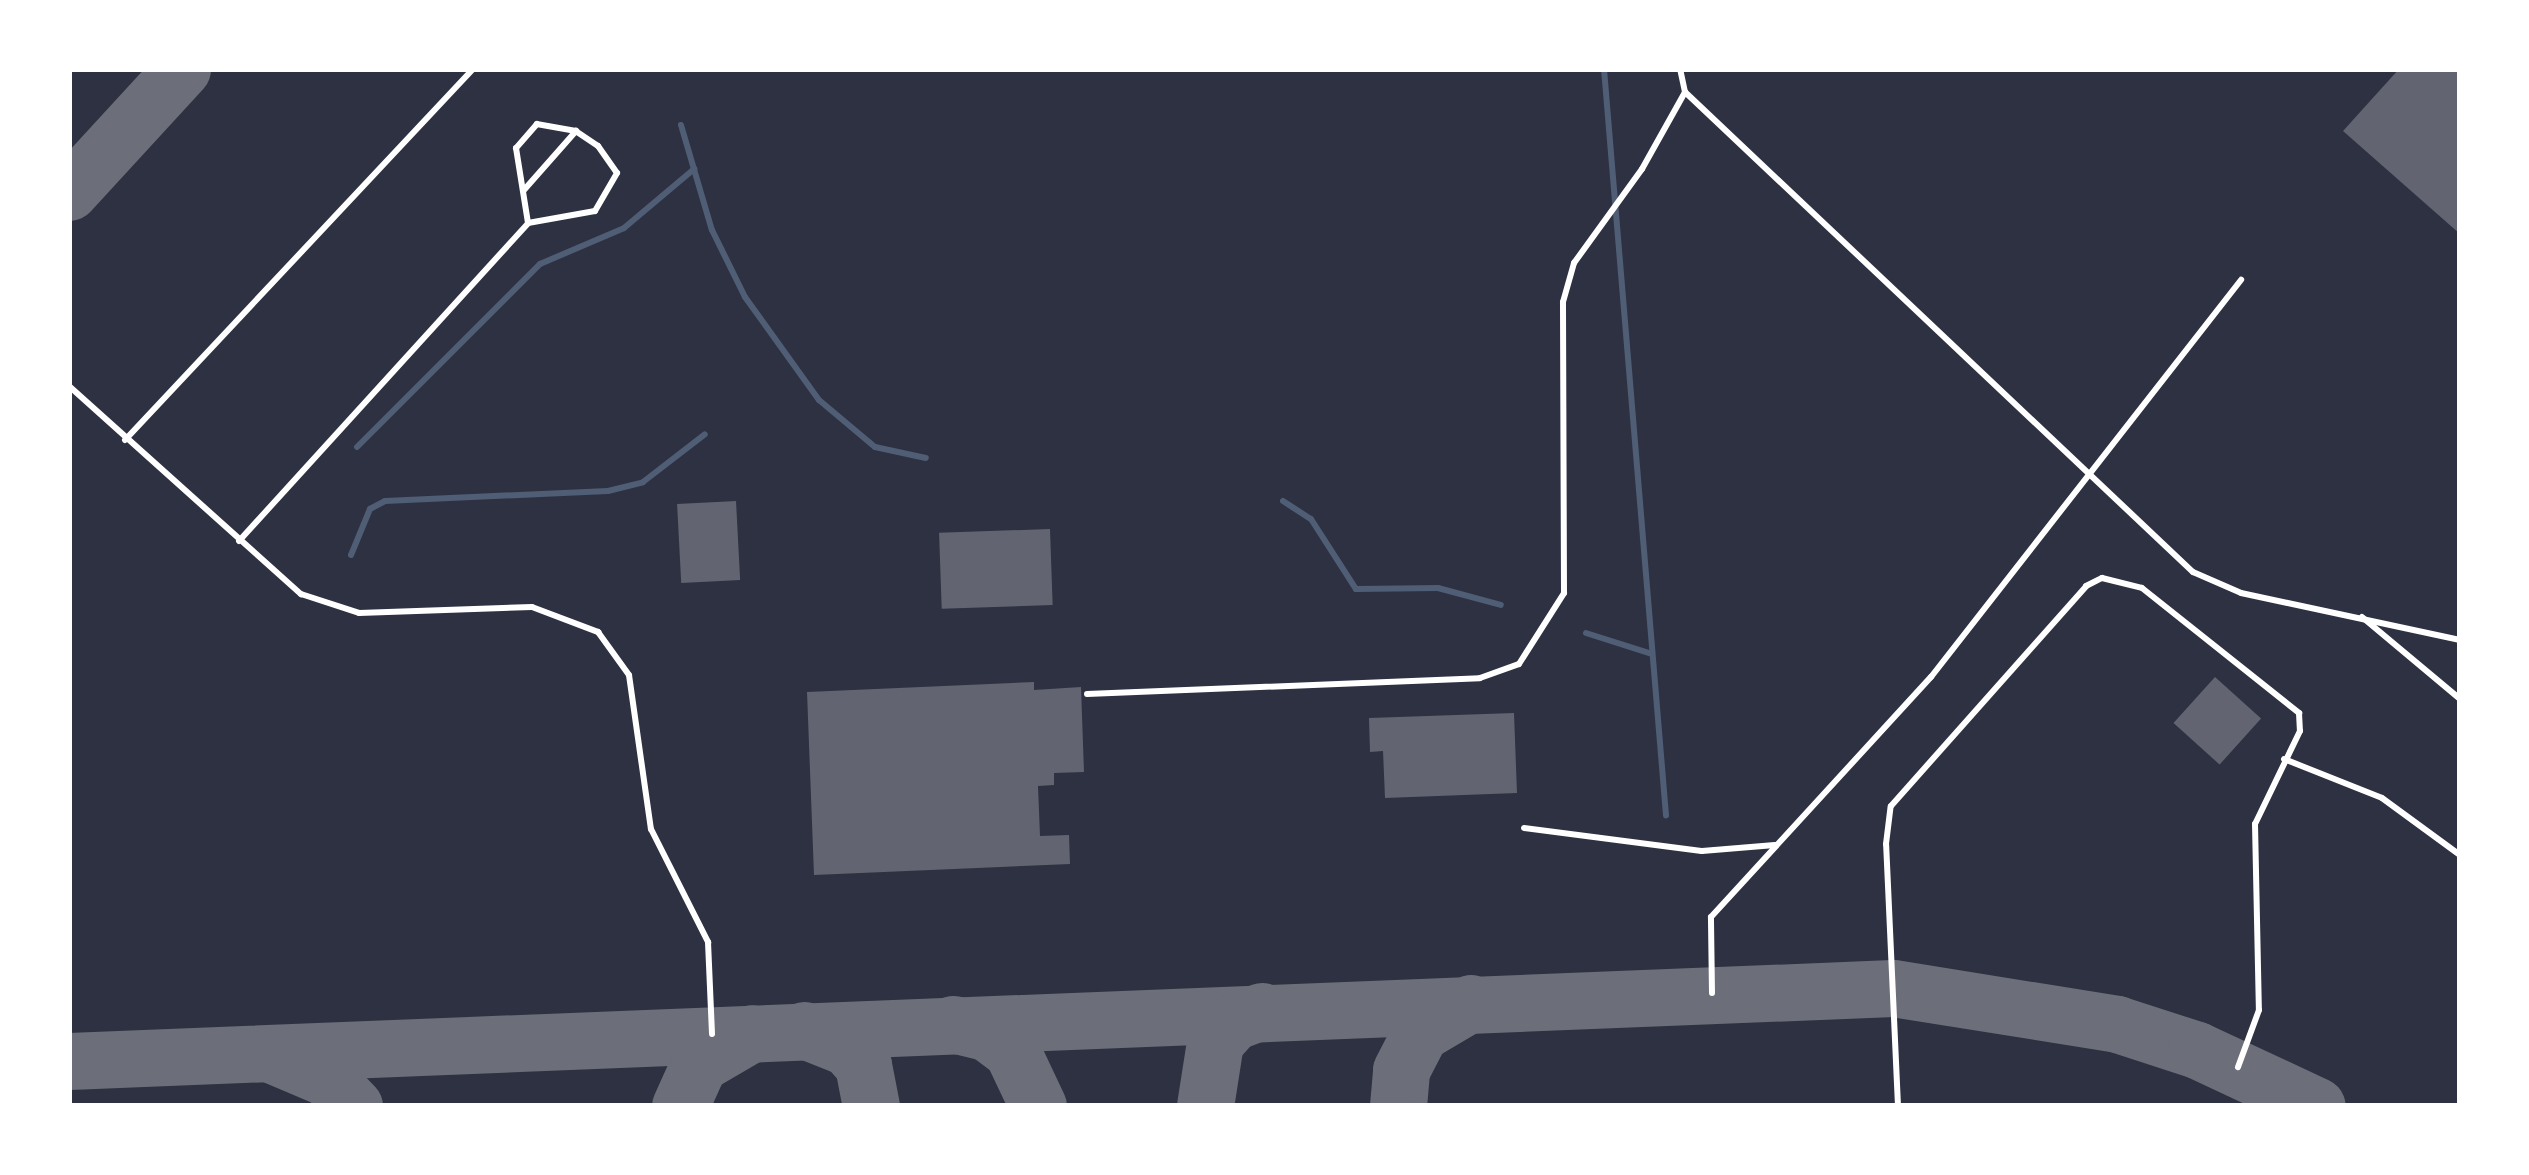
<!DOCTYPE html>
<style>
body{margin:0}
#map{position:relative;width:2529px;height:1175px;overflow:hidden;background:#2d3142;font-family:Commissioner,sans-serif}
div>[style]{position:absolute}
.stream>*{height:6px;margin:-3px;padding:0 3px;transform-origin:3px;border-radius:3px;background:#4f5d75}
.taxiway>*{height:57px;margin:-28.5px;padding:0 28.5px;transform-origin:28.5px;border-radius:28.5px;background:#6c6f7a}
.building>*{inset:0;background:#626471;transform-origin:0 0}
.service>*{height:6px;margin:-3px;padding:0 3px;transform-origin:3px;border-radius:3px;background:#fff}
span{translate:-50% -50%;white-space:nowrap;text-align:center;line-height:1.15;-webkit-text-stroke:9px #fff;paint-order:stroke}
.frame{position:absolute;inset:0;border:72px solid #fff;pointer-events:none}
</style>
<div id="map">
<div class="stream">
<i style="left:1604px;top:69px;width:749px;rotate:85.25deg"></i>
<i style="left:681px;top:125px;width:109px;rotate:73.6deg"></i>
<i style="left:712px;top:230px;width:75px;rotate:63.8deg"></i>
<i style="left:745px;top:297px;width:127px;rotate:54.3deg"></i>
<i style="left:819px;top:400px;width:73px;rotate:40deg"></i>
<i style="left:875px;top:447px;width:52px;rotate:12.2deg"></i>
<i style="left:357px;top:447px;width:259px;rotate:-45deg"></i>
<i style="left:540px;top:264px;width:91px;rotate:-23.2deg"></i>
<i style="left:624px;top:228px;width:92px;rotate:-40.1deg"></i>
<i style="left:1283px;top:501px;width:33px;rotate:33deg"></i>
<i style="left:1311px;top:519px;width:83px;rotate:57.3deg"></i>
<i style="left:1356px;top:589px;width:82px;rotate:-0.7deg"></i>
<i style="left:1438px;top:588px;width:65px;rotate:15.1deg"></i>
<i style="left:351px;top:555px;width:50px;rotate:-67.6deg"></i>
<i style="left:370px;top:509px;width:17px;rotate:-28deg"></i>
<i style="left:385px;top:501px;width:223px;rotate:-2.6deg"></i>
<i style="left:608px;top:491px;width:36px;rotate:-14deg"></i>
<i style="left:643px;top:482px;width:78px;rotate:-37.7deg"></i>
<i style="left:1586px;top:633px;width:69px;rotate:17.7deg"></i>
</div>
<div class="taxiway">
<i style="left:69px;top:192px;width:167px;rotate:-47.4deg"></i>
<i style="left:953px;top:1024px;width:36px;rotate:14deg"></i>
<i style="left:988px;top:1033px;width:30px;rotate:37deg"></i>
<i style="left:1012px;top:1051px;width:61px;rotate:64.7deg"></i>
<i style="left:804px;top:1030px;width:46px;rotate:21.6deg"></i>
<i style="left:847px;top:1047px;width:24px;rotate:48deg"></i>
<i style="left:863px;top:1065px;width:42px;rotate:79deg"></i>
<i style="left:273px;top:1055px;width:59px;rotate:23.1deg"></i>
<i style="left:327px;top:1078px;width:39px;rotate:46deg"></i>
<i style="left:69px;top:1061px;width:1825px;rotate:-2.29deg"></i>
<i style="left:1893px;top:988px;width:227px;rotate:9.1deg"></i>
<i style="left:2117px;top:1024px;width:84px;rotate:18deg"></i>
<i style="left:2197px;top:1050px;width:132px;rotate:25deg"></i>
<i style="left:680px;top:1106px;width:46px;rotate:-65.7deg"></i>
<i style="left:699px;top:1064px;width:61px;rotate:-30.3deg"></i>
<i style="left:1205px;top:1106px;width:65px;rotate:-81.1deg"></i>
<i style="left:1215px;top:1042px;width:27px;rotate:-48deg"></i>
<i style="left:1233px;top:1022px;width:31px;rotate:-21deg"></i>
<i style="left:1398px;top:1106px;width:36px;rotate:-85deg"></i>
<i style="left:1401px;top:1070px;width:42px;rotate:-62.8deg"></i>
<i style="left:1420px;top:1033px;width:59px;rotate:-30.5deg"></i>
</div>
<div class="building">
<i style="clip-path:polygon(2399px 69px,2460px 69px,2460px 234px,2343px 131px)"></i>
<i style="left:736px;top:501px;width:79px;height:59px;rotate:87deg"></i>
<i style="left:1050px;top:529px;width:76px;height:111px;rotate:88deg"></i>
<i style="left:2215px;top:677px;width:62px;height:62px;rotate:42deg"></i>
<i style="clip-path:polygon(1034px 682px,1034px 690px,1081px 687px,1084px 772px,1054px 773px,1054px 785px,1038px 786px,1040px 836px,1069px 835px,1070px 864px,814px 875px,807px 692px)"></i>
<i style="clip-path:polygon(1514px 713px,1517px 793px,1385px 798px,1383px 751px,1370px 752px,1369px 718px)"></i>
</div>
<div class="service">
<i style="left:1685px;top:92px;width:699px;rotate:43.38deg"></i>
<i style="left:2193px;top:572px;width:52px;rotate:23.6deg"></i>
<i style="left:2241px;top:593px;width:224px;rotate:12.1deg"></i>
<i style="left:524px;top:190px;width:79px;rotate:-48.6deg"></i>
<i style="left:69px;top:386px;width:312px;rotate:41.9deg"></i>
<i style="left:301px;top:594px;width:61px;rotate:18.1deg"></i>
<i style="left:359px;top:613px;width:173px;rotate:-2deg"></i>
<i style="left:532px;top:607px;width:71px;rotate:20.7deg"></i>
<i style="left:598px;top:632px;width:53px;rotate:54.2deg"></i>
<i style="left:629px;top:675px;width:156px;rotate:81.9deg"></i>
<i style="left:651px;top:829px;width:127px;rotate:63.2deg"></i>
<i style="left:708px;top:942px;width:92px;rotate:87.5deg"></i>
<i style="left:125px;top:440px;width:509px;rotate:-46.83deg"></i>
<i style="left:239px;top:541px;width:430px;rotate:-47.7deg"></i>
<i style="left:528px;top:223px;width:68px;rotate:-10.2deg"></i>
<i style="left:595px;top:211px;width:44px;rotate:-59.9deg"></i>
<i style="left:617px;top:173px;width:33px;rotate:-125deg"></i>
<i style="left:598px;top:146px;width:27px;rotate:-146deg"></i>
<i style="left:576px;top:131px;width:40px;rotate:-170deg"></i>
<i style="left:537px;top:124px;width:32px;rotate:131deg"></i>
<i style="left:516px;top:148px;width:76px;rotate:80.9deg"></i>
<i style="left:2362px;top:617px;width:128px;rotate:39.9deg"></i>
<i style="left:1087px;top:694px;width:393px;rotate:-2.3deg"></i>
<i style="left:1480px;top:678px;width:41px;rotate:-19.7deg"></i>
<i style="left:1519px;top:664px;width:84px;rotate:-57.6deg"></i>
<i style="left:1564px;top:593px;width:291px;rotate:-90.2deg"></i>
<i style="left:1563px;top:302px;width:41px;rotate:-74.2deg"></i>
<i style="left:1574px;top:263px;width:116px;rotate:-54.1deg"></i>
<i style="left:1642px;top:169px;width:88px;rotate:-60.8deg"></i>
<i style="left:1685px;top:92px;width:24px;rotate:-102deg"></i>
<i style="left:2284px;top:759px;width:105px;rotate:21.7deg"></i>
<i style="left:2382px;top:798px;width:97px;rotate:36.2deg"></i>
<i style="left:1524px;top:828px;width:179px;rotate:7.4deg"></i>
<i style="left:1702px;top:851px;width:73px;rotate:-4.7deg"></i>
<i style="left:1712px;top:993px;width:76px;rotate:-90.8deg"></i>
<i style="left:1711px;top:917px;width:326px;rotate:-47.5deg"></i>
<i style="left:1931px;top:677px;width:504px;rotate:-52.02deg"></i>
<i style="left:1898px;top:1106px;width:262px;rotate:-92.6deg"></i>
<i style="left:1886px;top:844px;width:38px;rotate:-83deg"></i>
<i style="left:1891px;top:806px;width:294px;rotate:-48.4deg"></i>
<i style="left:2086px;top:586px;width:18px;rotate:-27deg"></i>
<i style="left:2102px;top:578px;width:41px;rotate:14deg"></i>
<i style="left:2142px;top:588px;width:201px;rotate:38.5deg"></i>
<i style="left:2299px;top:713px;width:18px;rotate:87deg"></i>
<i style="left:2300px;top:731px;width:103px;rotate:115.8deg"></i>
<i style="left:2255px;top:824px;width:186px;rotate:88.8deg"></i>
<i style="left:2259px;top:1010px;width:61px;rotate:110.2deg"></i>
</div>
<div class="frame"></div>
</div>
